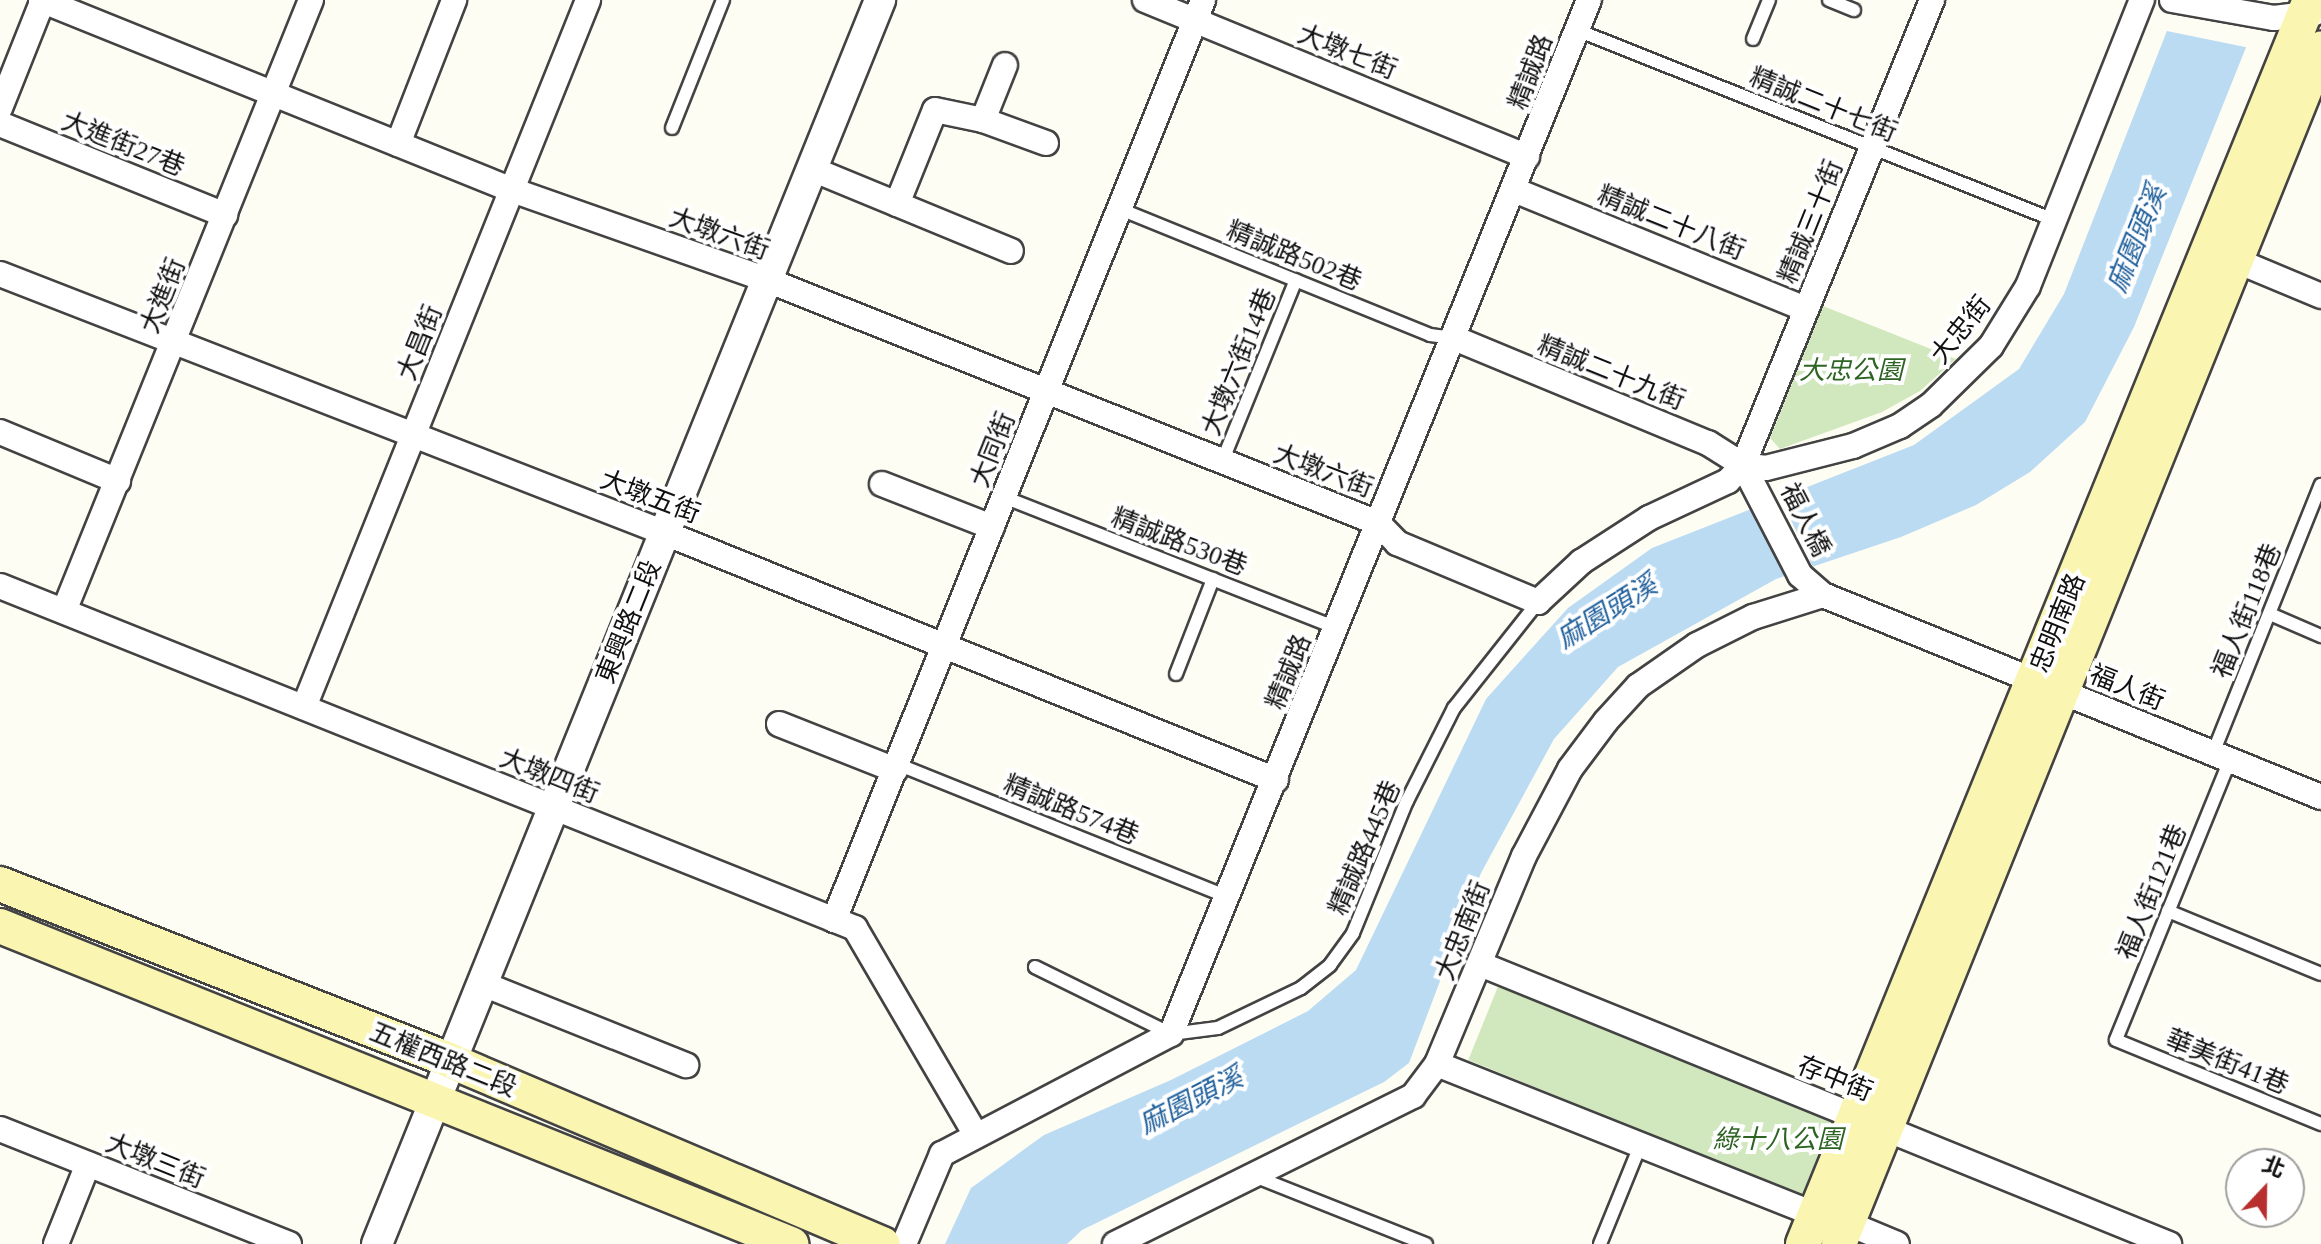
<!DOCTYPE html>
<meta charset="utf-8">
<style>
body{margin:0}
#map{position:relative;width:2321px;height:1244px;overflow:hidden;background:#fefdf3;font-family:"Times New Roman","Noto Sans TC",serif}
div>[style]{position:absolute}
.green>*{inset:0;background:#d1e8be;transform-origin:0 0}
.water>*{inset:0;background:#bbdbf3}
.pier>*{inset:0;background:#fefdf3;transform-origin:0 0}
.roads{filter:drop-shadow(2px 0 #434343) drop-shadow(-2px 0 #434343) drop-shadow(0 2px #434343) drop-shadow(0 -2px #434343)}
.service>*{height:12px;margin:-6px;padding:0 6px;transform-origin:6px;border-radius:6px;background:#fff}
.minor>*{height:24px;margin:-12px;padding:0 12px;transform-origin:12px;border-radius:12px;background:#fff}
.tertiary>*{height:30px;margin:-15px;padding:0 15px;transform-origin:15px;border-radius:15px;background:#fff}
.secondary>*{height:34px;margin:-17px;padding:0 17px;transform-origin:17px;border-radius:17px;background:#faf6b2}
span{translate:-50% -50%;white-space:nowrap;text-align:center;line-height:1.15;-webkit-text-stroke:8px #fff;paint-order:stroke}
.street-label{font-size:26px;color:#101010}
.park-label{font-size:26px;color:#2d6423;font-style:italic}
.water-label{font-size:28px;color:#1f5f9b;font-style:italic}
.north{position:absolute;left:2225px;top:1148px;width:80px;height:80px;box-sizing:border-box;background:#fff;border:2px solid #9f9f9f;border-radius:50%;rotate:22deg;font-size:22px;font-weight:700;line-height:32px;text-align:center;color:#101010}
.north::after{content:'';display:block;margin:auto;width:28px;height:36px;background:#b82f2f;clip-path:polygon(50% 0,100% 100%,50% 72%,0 100%)}
</style>
<div id="map">
<div class="green">
<i style="clip-path:polygon(1823px 306px,1956px 359px,1920px 391px,1882px 412px,1780px 449px,1770px 438px)"></i>
<i style="left:1499px;top:984px;width:360px;height:82px;rotate:22deg"></i>
</div>
<div class="water">
<i style="clip-path:polygon(2179px 0,2265px 0,2134px 327px,2085px 422px,2030px 472px,1976px 505px,1901px 537px,1776px 579px,1618px 667px,1554px 739px,1481px 873px,1409px 1063px,1384px 1082px,1082px 1230px,1067px 1244px,945px 1244px,971px 1188px,1044px 1135px,1171px 1080px,1308px 1011px,1356px 970px,1486px 699px,1568px 608px,1652px 548px,1914px 445px,2019px 369px,2064px 294px)"></i>
</div>
<div class="pier">
<i style="clip-path:polygon(2174px 0,2269px 0,2250px 48px,2162px 30px)"></i>
<i style="left:1778px;top:492px;width:84px;height:28px;rotate:65deg"></i>
</div>
<div class="roads">
<div class="service">
<i style="left:1829px;top:0;width:27px;rotate:22deg"></i>
<i style="left:1577px;top:30px;width:513px;rotate:21.72deg"></i>
<i style="left:1753px;top:39px;width:42px;rotate:-67.7deg"></i>
<i style="left:672px;top:128px;width:138px;rotate:-68.3deg"></i>
<i style="left:1120px;top:209px;width:335px;rotate:22.1deg"></i>
<i style="left:1430px;top:335px;width:24px;rotate:7deg"></i>
<i style="left:1222px;top:462px;width:196px;rotate:-67.9deg"></i>
<i style="left:1004px;top:497px;width:358px;rotate:21.5deg"></i>
<i style="left:2270px;top:614px;width:56px;rotate:23.3deg"></i>
<i style="left:1176px;top:674px;width:102px;rotate:-68.7deg"></i>
<i style="left:2213px;top:753px;width:289px;rotate:-68.1deg"></i>
<i style="left:2230px;top:760px;width:302px;rotate:112.2deg"></i>
<i style="left:2116px;top:1040px;width:222px;rotate:22.3deg"></i>
<i style="left:897px;top:764px;width:357px;rotate:21.9deg"></i>
<i style="left:2168px;top:911px;width:165px;rotate:22.4deg"></i>
<i style="left:1035px;top:967px;width:152px;rotate:26.2deg"></i>
<i style="left:1171px;top:1034px;width:47px;rotate:-7.3deg"></i>
<i style="left:1218px;top:1028px;width:92px;rotate:-25.7deg"></i>
<i style="left:1301px;top:988px;width:37px;rotate:-38deg"></i>
<i style="left:1330px;top:965px;width:39px;rotate:-54deg"></i>
<i style="left:1353px;top:933px;width:143px;rotate:-67.8deg"></i>
<i style="left:1407px;top:801px;width:104px;rotate:-63.2deg"></i>
<i style="left:1454px;top:708px;width:135px;rotate:-51.6deg"></i>
<i style="left:1254px;top:1176px;width:185px;rotate:21.6deg"></i>
<i style="left:1600px;top:1244px;width:106px;rotate:-67.8deg"></i>
</div>
<div class="minor">
<i style="left:41px;top:0;width:508px;rotate:21.97deg"></i>
<i style="left:512px;top:190px;width:270px;rotate:19.4deg"></i>
<i style="left:767px;top:280px;width:658px;rotate:21.69deg"></i>
<i style="left:1378px;top:523px;width:28px;rotate:46deg"></i>
<i style="left:1397px;top:543px;width:153px;rotate:22.7deg"></i>
<i style="left:1538px;top:602px;width:59px;rotate:-42.9deg"></i>
<i style="left:1581px;top:562px;width:81px;rotate:-32.9deg"></i>
<i style="left:1649px;top:518px;width:87px;rotate:-25.1deg"></i>
<i style="left:1728px;top:481px;width:22px;rotate:-47deg"></i>
<i style="left:1743px;top:465px;width:502px;rotate:-67.88deg"></i>
<i style="left:1145px;top:0;width:413px;rotate:22.3deg"></i>
<i style="left:2172px;top:0;width:104px;rotate:10deg"></i>
<i style="left:2274px;top:18px;width:41px;rotate:-7deg"></i>
<i style="left:0;top:108px;width:116px;rotate:-68.3deg"></i>
<i style="left:983px;top:120px;width:59px;rotate:-68.2deg"></i>
<i style="left:0;top:124px;width:243px;rotate:22deg"></i>
<i style="left:398px;top:144px;width:155px;rotate:-68.7deg"></i>
<i style="left:812px;top:169px;width:215px;rotate:22.4deg"></i>
<i style="left:1514px;top:190px;width:315px;rotate:22.2deg"></i>
<i style="left:897px;top:204px;width:101px;rotate:-68deg"></i>
<i style="left:935px;top:110px;width:49px;rotate:11.8deg"></i>
<i style="left:983px;top:120px;width:67px;rotate:20.1deg"></i>
<i style="left:2223px;top:255px;width:106px;rotate:22.7deg"></i>
<i style="left:0;top:274px;width:714px;rotate:21.28deg"></i>
<i style="left:665px;top:533px;width:659px;rotate:22.01deg"></i>
<i style="left:1454px;top:338px;width:275px;rotate:22.5deg"></i>
<i style="left:1708px;top:443px;width:41px;rotate:32.2deg"></i>
<i style="left:1743px;top:465px;width:124px;rotate:62.6deg"></i>
<i style="left:1800px;top:575px;width:30px;rotate:41deg"></i>
<i style="left:1823px;top:595px;width:537px;rotate:22.08deg"></i>
<i style="left:0;top:432px;width:128px;rotate:22.6deg"></i>
<i style="left:1743px;top:465px;width:23px;rotate:7deg"></i>
<i style="left:1766px;top:468px;width:90px;rotate:-14.2deg"></i>
<i style="left:1853px;top:446px;width:51px;rotate:-23.1deg"></i>
<i style="left:1900px;top:426px;width:37px;rotate:-34deg"></i>
<i style="left:1931px;top:405px;width:84px;rotate:-44.5deg"></i>
<i style="left:1991px;top:346px;width:70px;rotate:-58.3deg"></i>
<i style="left:2028px;top:286px;width:308px;rotate:-68.3deg"></i>
<i style="left:882px;top:484px;width:118px;rotate:21.4deg"></i>
<i style="left:0;top:586px;width:921px;rotate:21.8deg"></i>
<i style="left:855px;top:928px;width:240px;rotate:59.7deg"></i>
<i style="left:64px;top:611px;width:659px;rotate:-67.99deg"></i>
<i style="left:304px;top:707px;width:762px;rotate:-68.11deg"></i>
<i style="left:779px;top:724px;width:125px;rotate:21.6deg"></i>
<i style="left:834px;top:920px;width:991px;rotate:-68.14deg"></i>
<i style="left:1480px;top:964px;width:744px;rotate:22.12deg"></i>
<i style="left:483px;top:984px;width:219px;rotate:21.8deg"></i>
<i style="left:1437px;top:1064px;width:406px;rotate:21.7deg"></i>
<i style="left:0;top:1129px;width:311px;rotate:21.7deg"></i>
<i style="left:1847px;top:1223px;width:54px;rotate:22.8deg"></i>
<i style="left:56px;top:1244px;width:86px;rotate:-68.2deg"></i>
<i style="left:904px;top:1244px;width:98px;rotate:-67.1deg"></i>
<i style="left:942px;top:1154px;width:259px;rotate:-27.7deg"></i>
<i style="left:1171px;top:1034px;width:1115px;rotate:-67.99deg"></i>
<i style="left:1115px;top:1244px;width:333px;rotate:-26.4deg"></i>
<i style="left:1413px;top:1096px;width:40px;rotate:-53deg"></i>
<i style="left:1437px;top:1064px;width:225px;rotate:-67.3deg"></i>
<i style="left:1524px;top:856px;width:98px;rotate:-62.1deg"></i>
<i style="left:1570px;top:769px;width:60px;rotate:-53.1deg"></i>
<i style="left:1606px;top:721px;width:47px;rotate:-47.6deg"></i>
<i style="left:1638px;top:686px;width:72px;rotate:-34.8deg"></i>
<i style="left:1697px;top:645px;width:63px;rotate:-26.6deg"></i>
<i style="left:1753px;top:617px;width:73px;rotate:-17.4deg"></i>
</div>
<div class="tertiary">
<i style="left:377px;top:1244px;width:1342px;rotate:-67.98deg"></i>
</div>
<div class="secondary">
<i style="left:0;top:884px;width:484px;rotate:21.4deg"></i>
<i style="left:451px;top:1061px;width:469px;rotate:23deg"></i>
<i style="left:0;top:926px;width:853px;rotate:21.9deg"></i>
<i style="left:1803px;top:1244px;width:1343px;rotate:-67.83deg"></i>
<i style="left:1839px;top:1244px;width:1289px;rotate:-68.03deg"></i>
</div>
</div>
<div class="street-label">
<span style="left:1347px;top:52px;rotate:22deg">大墩七街</span>
<span style="left:1531px;top:72px;rotate:-69deg">精誠路</span>
<span style="left:1823px;top:105px;rotate:22deg">精誠二十七街</span>
<span style="left:123px;top:144px;rotate:22deg">大進街27巷</span>
<span style="left:1811px;top:222px;rotate:-68deg">精誠三十街</span>
<span style="left:1671px;top:223px;rotate:22deg">精誠二十八街</span>
<span style="left:719px;top:234px;rotate:20deg">大墩六街</span>
<span style="left:1294px;top:256px;rotate:22deg">精誠路502巷</span>
<span style="left:163px;top:296px;rotate:-68deg">大進街</span>
<span style="left:1961px;top:330px;rotate:-51deg">大忠街</span>
<span style="left:420px;top:343px;rotate:-68deg">大昌街</span>
<span style="left:1239px;top:362px;rotate:-68deg">大墩六街14巷</span>
<span style="left:1611px;top:373px;rotate:22deg">精誠二十九街</span>
<span style="left:993px;top:450px;rotate:-68deg">大同街</span>
<span style="left:1323px;top:471px;rotate:21deg">大墩六街</span>
<span style="left:650px;top:497px;rotate:21deg">大墩五街</span>
<span style="left:1805px;top:520px;rotate:63deg">福人橋</span>
<span style="left:1179px;top:542px;rotate:21deg">精誠路530巷</span>
<span style="left:2247px;top:611px;rotate:-68deg">福人街118巷</span>
<span style="left:629px;top:622px;rotate:-68deg">東興路二段</span>
<span style="left:2058px;top:623px;rotate:-68deg">忠明南路</span>
<span style="left:1289px;top:672px;rotate:-68deg">精誠路</span>
<span style="left:2127px;top:688px;rotate:22deg">福人街</span>
<span style="left:549px;top:776px;rotate:22deg">大墩四街</span>
<span style="left:1071px;top:810px;rotate:22deg">精誠路574巷</span>
<span style="left:1365px;top:848px;rotate:-67deg">精誠路445巷</span>
<span style="left:2152px;top:892px;rotate:-68deg">福人街121巷</span>
<span style="left:1463px;top:931px;rotate:-68deg">大忠南街</span>
<span style="left:443px;top:1060px;rotate:22deg">五權西路二段</span>
<span style="left:2227px;top:1062px;rotate:22deg">華美街41巷</span>
<span style="left:1835px;top:1079px;rotate:22deg">存中街</span>
<span style="left:155px;top:1161px;rotate:22deg">大墩三街</span>
</div>
<div class="park-label">
<span style="left:1851px;top:371px">大忠公園</span>
<span style="left:1778px;top:1140px">綠十八公園</span>
</div>
<div class="water-label">
<span style="left:2137px;top:239px;rotate:-68deg">麻園頭溪</span>
<span style="left:1607px;top:612px;rotate:-32deg">麻園頭溪</span>
<span style="left:1191px;top:1101px;rotate:-27deg">麻園頭溪</span>
</div>
<div class="north">北</div>
</div>
